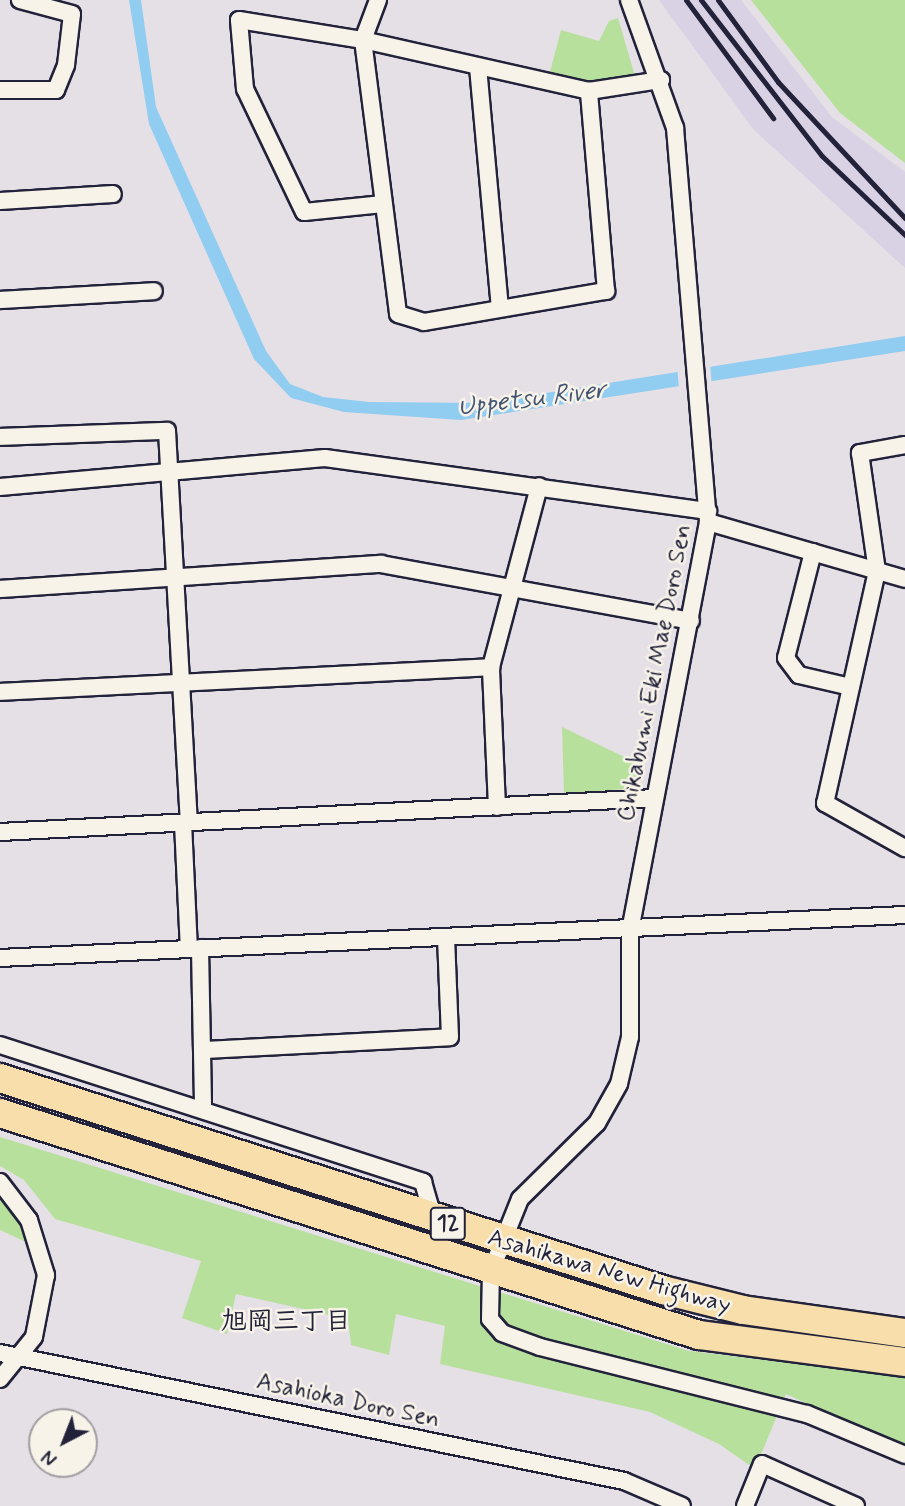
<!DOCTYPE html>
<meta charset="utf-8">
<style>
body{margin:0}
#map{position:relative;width:905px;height:1506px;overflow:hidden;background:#e5dfe6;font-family:Mynerve,"Klee One",sans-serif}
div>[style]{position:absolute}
.built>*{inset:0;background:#d9d1e4}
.green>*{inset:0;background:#b7e09d}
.water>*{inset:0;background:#91ccf1}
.pier>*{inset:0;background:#e5dfe6;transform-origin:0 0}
.roads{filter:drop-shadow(2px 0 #22223b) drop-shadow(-2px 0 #22223b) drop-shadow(0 2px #22223b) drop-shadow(0 -2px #22223b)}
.street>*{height:16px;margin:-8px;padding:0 8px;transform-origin:8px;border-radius:8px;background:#f7f3e8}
.highway>*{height:28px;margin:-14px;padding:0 14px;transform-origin:14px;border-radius:14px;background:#f8deab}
.rail>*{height:5px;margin:-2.5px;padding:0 2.5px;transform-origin:2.5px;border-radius:2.5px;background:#22223b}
span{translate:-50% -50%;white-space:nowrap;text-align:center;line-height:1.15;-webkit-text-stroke:5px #f7f3e8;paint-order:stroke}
.shield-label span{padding:2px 5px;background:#f7f3e8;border:2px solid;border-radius:5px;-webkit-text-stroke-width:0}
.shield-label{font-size:23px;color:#22223b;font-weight:700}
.street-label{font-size:24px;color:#22223b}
.water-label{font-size:26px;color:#435572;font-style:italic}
.neighbourhood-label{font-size:26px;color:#22223b;font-weight:700}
.north{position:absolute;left:28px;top:1408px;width:70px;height:70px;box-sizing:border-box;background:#f7f3e8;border:2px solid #a29fa3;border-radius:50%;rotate:222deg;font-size:19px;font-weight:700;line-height:28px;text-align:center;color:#22223b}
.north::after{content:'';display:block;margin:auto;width:24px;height:32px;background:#22223b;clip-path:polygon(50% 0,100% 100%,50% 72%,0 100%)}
</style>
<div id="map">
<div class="built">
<i style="clip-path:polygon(659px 0,741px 0,832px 117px,905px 172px,905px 268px,753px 129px)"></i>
</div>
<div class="green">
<i style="clip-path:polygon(751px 0,905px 0,905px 163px,840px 113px)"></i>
<i style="clip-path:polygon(618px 18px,635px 76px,591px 81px,550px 72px,561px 30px,599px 41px,609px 21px)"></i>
<i style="clip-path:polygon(562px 727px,641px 765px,635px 788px,564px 794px)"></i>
<i style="clip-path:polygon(0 1137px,689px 1351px,905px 1377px,905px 1448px,786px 1394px,755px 1469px,719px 1444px,650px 1412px,440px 1364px,445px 1326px,396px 1314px,389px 1355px,351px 1345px,348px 1319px,236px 1294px,227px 1334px,182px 1318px,201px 1261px,55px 1219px,24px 1180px,0 1166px)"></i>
<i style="clip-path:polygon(0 1182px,41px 1249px,0 1230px)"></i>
</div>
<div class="water">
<i style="clip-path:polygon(129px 0,141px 0,156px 107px,266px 351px,290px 384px,323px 397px,369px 402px,482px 403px,905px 336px,905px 351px,461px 420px,344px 412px,291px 398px,254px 359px,149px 124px)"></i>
</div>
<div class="pier">
<i style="left:710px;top:364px;width:22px;height:33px;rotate:85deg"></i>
</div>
<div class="roads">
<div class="street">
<i style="left:378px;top:0;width:43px;rotate:110.6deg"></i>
<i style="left:363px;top:40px;width:276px;rotate:82.7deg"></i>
<i style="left:398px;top:314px;width:27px;rotate:17deg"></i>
<i style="left:424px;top:322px;width:185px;rotate:-9.7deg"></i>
<i style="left:606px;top:291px;width:201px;rotate:-94.9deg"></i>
<i style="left:629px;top:0;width:136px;rotate:70.2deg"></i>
<i style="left:675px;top:128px;width:395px;rotate:85.2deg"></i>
<i style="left:708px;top:522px;width:414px;rotate:100.8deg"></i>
<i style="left:630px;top:929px;width:108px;rotate:90deg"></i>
<i style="left:630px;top:1037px;width:48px;rotate:103.2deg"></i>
<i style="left:619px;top:1084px;width:45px;rotate:119.4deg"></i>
<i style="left:597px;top:1123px;width:108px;rotate:135.4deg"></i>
<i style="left:520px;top:1199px;width:78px;rotate:111.9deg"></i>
<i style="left:491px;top:1271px;width:48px;rotate:91.2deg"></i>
<i style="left:490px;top:1319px;width:18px;rotate:49deg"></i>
<i style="left:502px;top:1333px;width:40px;rotate:20.2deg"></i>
<i style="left:540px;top:1347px;width:275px;rotate:14.1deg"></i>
<i style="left:807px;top:1414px;width:106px;rotate:22.7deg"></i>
<i style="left:478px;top:67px;width:241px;rotate:84.8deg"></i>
<i style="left:0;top:90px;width:56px"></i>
<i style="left:56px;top:90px;width:27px;rotate:-68deg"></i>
<i style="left:66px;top:65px;width:51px;rotate:-83.3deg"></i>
<i style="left:72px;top:14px;width:54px;rotate:-164.9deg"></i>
<i style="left:0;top:201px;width:113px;rotate:-3.5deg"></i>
<i style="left:383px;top:204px;width:79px;rotate:174.2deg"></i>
<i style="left:304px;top:212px;width:136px;rotate:-115.6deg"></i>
<i style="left:245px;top:89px;width:69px;rotate:-95deg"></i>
<i style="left:239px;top:20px;width:126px;rotate:9.2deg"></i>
<i style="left:363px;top:40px;width:232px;rotate:12.7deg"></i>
<i style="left:589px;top:91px;width:73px;rotate:-8.7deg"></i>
<i style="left:0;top:300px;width:154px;rotate:-3.3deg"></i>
<i style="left:0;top:437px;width:167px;rotate:-2.1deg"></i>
<i style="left:167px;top:431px;width:392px;rotate:86.8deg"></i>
<i style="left:905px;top:445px;width:46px;rotate:169.9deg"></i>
<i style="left:860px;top:453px;width:119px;rotate:81.8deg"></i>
<i style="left:877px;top:571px;width:238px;rotate:102.6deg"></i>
<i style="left:825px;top:803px;width:92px;rotate:29.4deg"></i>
<i style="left:0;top:487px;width:326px;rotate:-5.1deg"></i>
<i style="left:325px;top:458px;width:387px;rotate:7.9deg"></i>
<i style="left:708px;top:522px;width:205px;rotate:16.1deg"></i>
<i style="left:813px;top:552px;width:109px;rotate:104.3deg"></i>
<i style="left:786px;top:658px;width:21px;rotate:53deg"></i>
<i style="left:799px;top:675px;width:53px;rotate:13deg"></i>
<i style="left:0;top:589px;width:382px;rotate:-3.8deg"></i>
<i style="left:381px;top:564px;width:315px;rotate:10.4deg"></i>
<i style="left:0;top:692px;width:492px;rotate:-2.9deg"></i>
<i style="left:497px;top:807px;width:140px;rotate:-92.5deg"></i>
<i style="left:491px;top:667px;width:187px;rotate:-75.1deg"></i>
<i style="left:183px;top:823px;width:125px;rotate:87.3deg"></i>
<i style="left:0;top:832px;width:656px;rotate:-2.97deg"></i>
<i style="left:200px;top:948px;width:159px;rotate:88.9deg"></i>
<i style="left:0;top:958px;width:906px;rotate:-2.72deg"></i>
<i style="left:0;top:1045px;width:445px;rotate:17.9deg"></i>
<i style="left:423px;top:1182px;width:37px;rotate:74deg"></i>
<i style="left:205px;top:1050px;width:245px;rotate:-3deg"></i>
<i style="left:450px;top:1037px;width:99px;rotate:-92.3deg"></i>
<i style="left:0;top:1182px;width:48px;rotate:52.7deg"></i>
<i style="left:29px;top:1220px;width:58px;rotate:72.8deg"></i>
<i style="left:46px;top:1275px;width:63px;rotate:101deg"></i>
<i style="left:34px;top:1337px;width:54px;rotate:129deg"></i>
<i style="left:0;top:1353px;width:637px;rotate:11.59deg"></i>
<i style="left:624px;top:1481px;width:63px;rotate:23.3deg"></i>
<i style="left:745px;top:1506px;width:45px;rotate:-68deg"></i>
<i style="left:762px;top:1464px;width:103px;rotate:24.1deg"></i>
</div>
<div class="highway">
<i style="left:0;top:1078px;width:696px;rotate:17.73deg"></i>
<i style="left:663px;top:1290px;width:82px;rotate:14deg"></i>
<i style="left:743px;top:1310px;width:164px;rotate:8.1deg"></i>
<i style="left:0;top:1113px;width:733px;rotate:17.62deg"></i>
<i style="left:699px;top:1335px;width:208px;rotate:7.5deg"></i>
</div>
</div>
<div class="rail">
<i style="left:686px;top:0;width:147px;rotate:53.6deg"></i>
<i style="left:701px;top:0;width:197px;rotate:52.2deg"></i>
<i style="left:822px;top:156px;width:115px;rotate:43.6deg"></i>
<i style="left:718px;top:0;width:102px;rotate:53.8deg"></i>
<i style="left:778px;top:82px;width:186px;rotate:47deg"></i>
</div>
<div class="shield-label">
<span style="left:448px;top:1224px">12</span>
</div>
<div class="street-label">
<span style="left:655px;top:673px;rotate:-79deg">Chikabumi Eki Mae Doro Sen</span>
<span style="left:609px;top:1272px;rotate:16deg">Asahikawa New Highway</span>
<span style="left:348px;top:1401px;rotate:12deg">Asahioka Doro Sen</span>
</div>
<div class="water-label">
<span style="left:532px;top:400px;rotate:-7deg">Uppetsu River</span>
</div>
<div class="neighbourhood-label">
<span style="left:286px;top:1323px">旭岡三丁目</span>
</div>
<div class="north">N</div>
</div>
